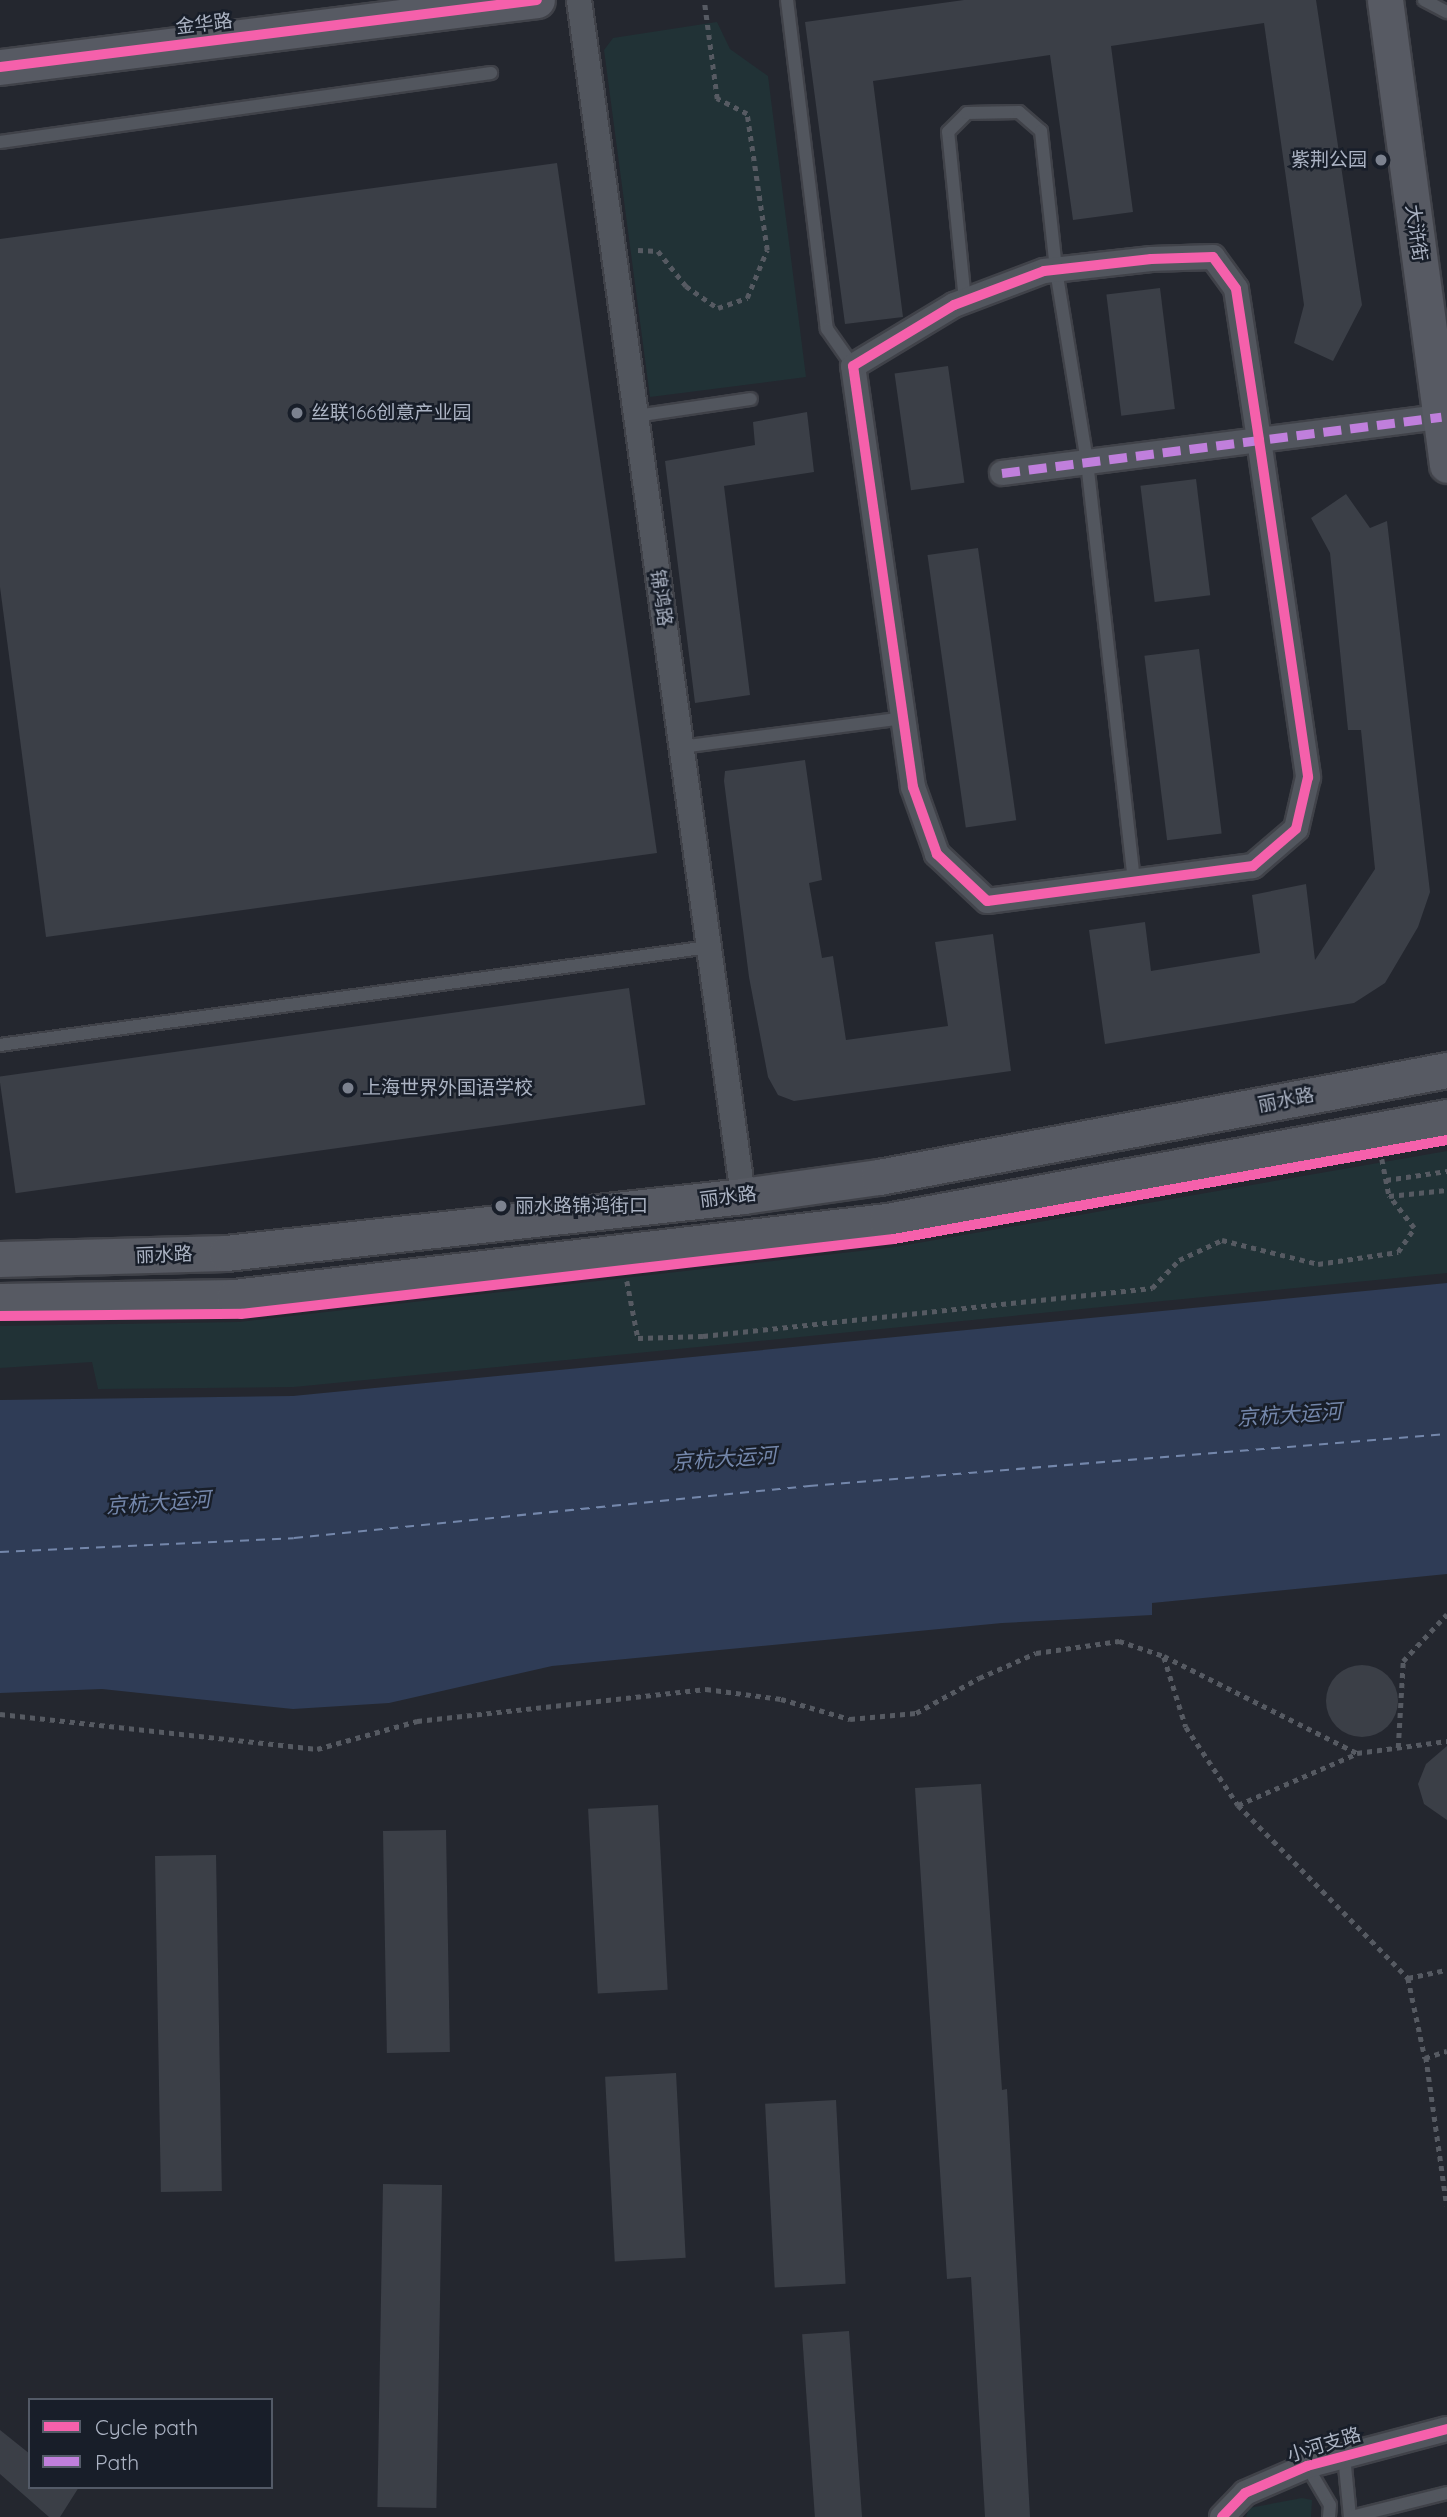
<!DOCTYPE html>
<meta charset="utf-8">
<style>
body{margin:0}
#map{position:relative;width:1447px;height:2517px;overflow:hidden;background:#24272f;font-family:Quicksand,"Noto Sans SC",sans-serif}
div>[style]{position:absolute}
.green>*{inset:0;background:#213236}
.water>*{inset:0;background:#2f3c56}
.ferry>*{height:2px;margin-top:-1px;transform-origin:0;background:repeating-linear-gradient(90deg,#7487ab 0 9px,transparent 0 16px)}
.building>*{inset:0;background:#3b3f47;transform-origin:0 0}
.round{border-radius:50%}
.path>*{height:4.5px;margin-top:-2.25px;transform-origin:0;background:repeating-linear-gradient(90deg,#565a62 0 5px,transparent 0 10px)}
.roads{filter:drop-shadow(2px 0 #404249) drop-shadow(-2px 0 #404249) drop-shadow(0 2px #404249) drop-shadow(0 -2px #404249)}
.lane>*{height:12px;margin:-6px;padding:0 6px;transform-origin:6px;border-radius:6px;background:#52565e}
.street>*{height:24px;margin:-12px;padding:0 12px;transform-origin:12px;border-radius:12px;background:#52565e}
.secondary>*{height:35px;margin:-17.5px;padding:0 17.5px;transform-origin:17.5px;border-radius:17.5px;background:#575a63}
.quiet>*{height:9px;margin-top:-4.5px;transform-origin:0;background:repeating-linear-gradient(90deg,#c07fdc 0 18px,transparent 0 27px)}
.cycleway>*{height:10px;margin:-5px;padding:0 5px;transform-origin:5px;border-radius:5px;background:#f560ab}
.dots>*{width:19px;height:19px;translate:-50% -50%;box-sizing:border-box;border:4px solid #181e29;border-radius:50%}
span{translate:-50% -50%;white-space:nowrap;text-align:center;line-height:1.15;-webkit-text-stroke:5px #181e29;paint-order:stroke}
.street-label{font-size:19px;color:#abb3c3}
.poi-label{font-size:19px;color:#abb3c3}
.right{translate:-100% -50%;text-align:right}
.left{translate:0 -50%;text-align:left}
.water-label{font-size:21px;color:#7487ab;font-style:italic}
.legend{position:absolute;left:28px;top:2398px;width:245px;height:91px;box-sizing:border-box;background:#181e29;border:2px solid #535a67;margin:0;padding:9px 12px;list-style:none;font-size:21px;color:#abb3c3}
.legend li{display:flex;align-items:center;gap:14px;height:35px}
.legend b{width:35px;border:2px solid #535a67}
</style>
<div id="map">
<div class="green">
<i style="clip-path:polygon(717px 22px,730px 49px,768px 76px,806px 377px,650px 397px,604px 50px,613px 38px)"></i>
<i style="clip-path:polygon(1447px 1151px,1447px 1273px,294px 1387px,98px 1389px,92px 1362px,0 1368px,0 1326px,239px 1322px,895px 1247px)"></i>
<i style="clip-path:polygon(1302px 2498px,1312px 2500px,1311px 2517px,1246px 2517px,1249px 2508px)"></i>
</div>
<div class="water">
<i style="clip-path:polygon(1447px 1283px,1447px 1574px,1152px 1603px,1152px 1615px,1002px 1623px,552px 1666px,389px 1703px,293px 1709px,102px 1689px,0 1693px,0 1400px,293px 1396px)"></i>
</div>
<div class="ferry">
<i style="left:0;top:1552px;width:294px;rotate:-2.7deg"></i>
<i style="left:294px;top:1538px;width:518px;rotate:-5.77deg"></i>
<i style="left:809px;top:1486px;width:640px;rotate:-4.66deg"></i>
</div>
<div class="building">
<i style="clip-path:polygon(964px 0,1316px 0,1362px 305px,1333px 361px,1294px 343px,1304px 305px,1264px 23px,1111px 46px,1133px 212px,1073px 220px,1050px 55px,873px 81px,903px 317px,845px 324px,805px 22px)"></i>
<i style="clip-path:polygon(557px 163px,657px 853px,46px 937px,0 587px,0 239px)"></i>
<i style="left:1160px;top:288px;width:122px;height:54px;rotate:83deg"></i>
<i style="left:948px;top:366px;width:118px;height:54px;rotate:82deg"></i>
<i style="clip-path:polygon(807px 412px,814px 472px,724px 486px,750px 695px,695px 703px,665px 461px,755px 445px,753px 422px)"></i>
<i style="left:1196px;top:479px;width:117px;height:56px;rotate:83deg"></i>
<i style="clip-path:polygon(1346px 494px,1370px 528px,1387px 521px,1430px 892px,1418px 927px,1385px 983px,1354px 1003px,1105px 1044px,1089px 930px,1145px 922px,1151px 971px,1260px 953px,1252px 895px,1306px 884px,1315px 960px,1375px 869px,1361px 730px,1348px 730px,1330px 553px,1311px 518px)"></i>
<i style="left:978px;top:548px;width:275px;height:51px;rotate:82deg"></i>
<i style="left:1199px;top:649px;width:186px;height:55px;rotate:83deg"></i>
<i style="clip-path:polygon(805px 760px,822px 880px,809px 883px,822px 958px,833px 956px,846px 1040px,948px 1026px,935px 942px,993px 934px,1011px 1071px,794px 1101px,778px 1095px,768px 1077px,749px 977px,724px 781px,725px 771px)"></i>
<i style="left:629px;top:988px;width:118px;height:636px;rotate:82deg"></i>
<i class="round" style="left:1326px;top:1665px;width:72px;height:72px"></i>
<i style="clip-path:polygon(1447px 1746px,1447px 1820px,1424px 1804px,1418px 1784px,1426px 1764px)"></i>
<i style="clip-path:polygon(981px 1784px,1002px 2090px,1007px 2089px,1030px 2517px,985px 2517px,971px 2277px,947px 2279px,915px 1788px)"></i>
<i style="left:658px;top:1805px;width:185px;height:70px;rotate:87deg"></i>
<i style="left:446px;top:1830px;width:222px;height:63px;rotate:89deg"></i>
<i style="left:216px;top:1855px;width:336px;height:61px;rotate:89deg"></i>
<i style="left:676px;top:2073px;width:185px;height:71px;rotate:87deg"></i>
<i style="left:836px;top:2100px;width:184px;height:71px;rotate:87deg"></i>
<i style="left:383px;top:2184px;width:59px;height:323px;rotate:1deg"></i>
<i style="left:849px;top:2331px;width:187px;height:47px;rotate:86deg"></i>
<i style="clip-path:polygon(0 2430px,30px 2454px,30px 2487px,79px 2487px,60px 2517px,49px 2517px,0 2474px)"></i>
</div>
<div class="path">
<i style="left:638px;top:250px;width:20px;rotate:3deg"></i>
<i style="left:658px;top:251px;width:45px;rotate:51.3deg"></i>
<i style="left:686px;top:286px;width:39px;rotate:35deg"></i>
<i style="left:718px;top:308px;width:31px;rotate:-19deg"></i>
<i style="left:747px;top:298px;width:52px;rotate:-67.4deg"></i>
<i style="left:767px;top:250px;width:137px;rotate:-98.4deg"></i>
<i style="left:747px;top:114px;width:34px;rotate:-153deg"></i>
<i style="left:717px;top:99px;width:100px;rotate:-97.5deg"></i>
<i style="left:1382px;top:1159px;width:38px;rotate:79deg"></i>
<i style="left:1386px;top:1180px;width:62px;rotate:-8.4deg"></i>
<i style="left:627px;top:1281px;width:58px;rotate:79.1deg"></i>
<i style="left:638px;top:1338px;width:65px;rotate:-1.8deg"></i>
<i style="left:703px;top:1336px;width:452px;rotate:-6.1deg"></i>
<i style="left:1152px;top:1288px;width:39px;rotate:-46deg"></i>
<i style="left:1179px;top:1260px;width:47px;rotate:-24.9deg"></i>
<i style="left:1222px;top:1240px;width:99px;rotate:14deg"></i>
<i style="left:1318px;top:1264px;width:81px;rotate:-8.5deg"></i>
<i style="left:1398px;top:1252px;width:29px;rotate:-56deg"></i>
<i style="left:1414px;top:1228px;width:41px;rotate:-128deg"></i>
<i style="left:1389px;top:1196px;width:58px;rotate:-5.9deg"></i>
<i style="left:1164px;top:1657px;width:73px;rotate:72.6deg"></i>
<i style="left:1186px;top:1727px;width:94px;rotate:56.3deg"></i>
<i style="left:1238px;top:1805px;width:243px;rotate:45.5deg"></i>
<i style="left:1408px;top:1978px;width:82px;rotate:78deg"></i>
<i style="left:1425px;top:2058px;width:23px;rotate:-18deg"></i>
<i style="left:0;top:1714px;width:319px;rotate:6.3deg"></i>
<i style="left:317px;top:1749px;width:104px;rotate:-15.6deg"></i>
<i style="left:417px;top:1721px;width:291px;rotate:-6.3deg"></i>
<i style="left:706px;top:1689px;width:76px;rotate:7.6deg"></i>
<i style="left:781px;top:1699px;width:72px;rotate:16.2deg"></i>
<i style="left:850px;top:1719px;width:66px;rotate:-5.2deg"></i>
<i style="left:916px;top:1713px;width:72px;rotate:-29.1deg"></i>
<i style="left:979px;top:1678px;width:62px;rotate:-23.7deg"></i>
<i style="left:1036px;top:1653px;width:84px;rotate:-8.2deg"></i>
<i style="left:1119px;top:1641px;width:47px;rotate:18.4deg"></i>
<i style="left:1164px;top:1656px;width:216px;rotate:26.7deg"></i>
<i style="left:1357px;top:1753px;width:91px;rotate:-7.6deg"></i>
<i style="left:1398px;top:1748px;width:87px;rotate:-86.7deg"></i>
<i style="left:1403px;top:1661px;width:64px;rotate:-46.9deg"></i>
<i style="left:1238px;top:1805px;width:129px;rotate:-23.4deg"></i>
<i style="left:1408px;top:1978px;width:40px;rotate:-12deg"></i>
<i style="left:1426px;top:2057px;width:150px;rotate:82deg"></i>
</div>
<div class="roads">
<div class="lane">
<i style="left:787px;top:0;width:331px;rotate:83.1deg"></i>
<i style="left:827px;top:329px;width:45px;rotate:54.9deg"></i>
<i style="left:1424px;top:0;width:26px;rotate:28deg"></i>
<i style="left:0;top:142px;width:496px;rotate:-8deg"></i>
<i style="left:965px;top:301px;width:170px;rotate:-95.7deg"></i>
<i style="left:948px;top:132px;width:27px;rotate:-45deg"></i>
<i style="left:967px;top:113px;width:52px;rotate:-1.1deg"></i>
<i style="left:1019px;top:112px;width:29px;rotate:41deg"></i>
<i style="left:1041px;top:131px;width:140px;rotate:83.8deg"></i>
<i style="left:1056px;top:270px;width:194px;rotate:80.8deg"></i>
<i style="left:1087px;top:462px;width:423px;rotate:83.6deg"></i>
<i style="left:636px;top:416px;width:116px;rotate:-8.4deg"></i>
<i style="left:681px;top:747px;width:224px;rotate:-7.4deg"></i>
<i style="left:0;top:1045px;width:716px;rotate:-7.87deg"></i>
<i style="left:1344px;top:2456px;width:61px;rotate:84.4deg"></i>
<i style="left:1307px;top:2466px;width:45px;rotate:59.5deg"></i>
<i style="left:1330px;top:2505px;width:12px;rotate:95deg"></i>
<i style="left:1351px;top:2517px;width:99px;rotate:-14deg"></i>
</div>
<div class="street">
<i style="left:579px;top:0;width:1207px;rotate:82.19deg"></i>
<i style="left:1213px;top:257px;width:39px;rotate:54deg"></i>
<i style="left:1236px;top:289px;width:153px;rotate:81.3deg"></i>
<i style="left:1259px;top:440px;width:341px;rotate:81.7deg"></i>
<i style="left:1308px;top:777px;width:53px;rotate:103deg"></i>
<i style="left:1296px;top:829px;width:57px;rotate:139.3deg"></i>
<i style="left:1253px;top:866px;width:268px;rotate:172.5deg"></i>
<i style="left:987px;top:901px;width:69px;rotate:-136.8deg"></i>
<i style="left:937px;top:854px;width:71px;rotate:-109.7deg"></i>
<i style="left:913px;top:787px;width:425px;rotate:-98.1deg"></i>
<i style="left:853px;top:366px;width:118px;rotate:-31.1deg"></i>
<i style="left:954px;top:305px;width:96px;rotate:-20.7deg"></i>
<i style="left:1044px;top:271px;width:108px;rotate:-6.4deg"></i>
<i style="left:1151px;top:259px;width:62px;rotate:-1.8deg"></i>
<i style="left:1002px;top:473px;width:443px;rotate:-7.3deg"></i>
<i style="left:1222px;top:2517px;width:33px;rotate:-46deg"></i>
<i style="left:1245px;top:2493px;width:68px;rotate:-23.5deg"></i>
<i style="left:1307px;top:2466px;width:145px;rotate:-14.8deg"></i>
</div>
<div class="secondary">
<i style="left:1385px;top:0;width:469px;rotate:82.4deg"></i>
<i style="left:0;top:67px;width:541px;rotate:-7.11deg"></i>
<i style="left:0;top:1259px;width:226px;rotate:-1.5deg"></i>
<i style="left:226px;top:1253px;width:520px;rotate:-6.29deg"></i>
<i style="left:743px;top:1196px;width:137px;rotate:-8deg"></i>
<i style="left:879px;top:1177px;width:578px;rotate:-10.67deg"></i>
<i style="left:0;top:1301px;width:234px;rotate:-1deg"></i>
<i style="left:234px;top:1297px;width:657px;rotate:-6.64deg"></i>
<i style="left:887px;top:1221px;width:570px;rotate:-10.52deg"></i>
</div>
</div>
<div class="quiet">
<i style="left:1002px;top:473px;width:443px;rotate:-7.3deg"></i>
</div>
<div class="cycleway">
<i style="left:0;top:67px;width:541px;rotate:-7.11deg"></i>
<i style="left:1213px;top:257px;width:39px;rotate:54deg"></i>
<i style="left:1236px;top:289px;width:153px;rotate:81.3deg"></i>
<i style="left:1259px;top:440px;width:341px;rotate:81.7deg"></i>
<i style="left:1308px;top:777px;width:53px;rotate:103deg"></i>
<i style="left:1296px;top:829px;width:57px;rotate:139.3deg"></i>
<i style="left:1253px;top:866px;width:268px;rotate:172.5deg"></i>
<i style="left:987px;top:901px;width:69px;rotate:-136.8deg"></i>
<i style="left:937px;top:854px;width:71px;rotate:-109.7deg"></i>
<i style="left:913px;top:787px;width:425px;rotate:-98.1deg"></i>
<i style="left:853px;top:366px;width:118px;rotate:-31.1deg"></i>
<i style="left:954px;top:305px;width:96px;rotate:-20.7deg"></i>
<i style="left:1044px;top:271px;width:108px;rotate:-6.4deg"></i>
<i style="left:1151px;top:259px;width:62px;rotate:-1.8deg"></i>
<i style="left:0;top:1316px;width:241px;rotate:-0.5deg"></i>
<i style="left:241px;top:1314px;width:657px;rotate:-6.55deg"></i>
<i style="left:894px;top:1239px;width:562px;rotate:-10.15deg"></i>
<i style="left:1222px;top:2517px;width:33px;rotate:-46deg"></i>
<i style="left:1245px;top:2493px;width:68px;rotate:-23.5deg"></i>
<i style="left:1307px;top:2466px;width:145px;rotate:-14.8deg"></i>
</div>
<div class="dots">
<i style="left:1381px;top:160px;background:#7c828f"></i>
<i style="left:297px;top:413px;background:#7c828f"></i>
<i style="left:348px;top:1088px;background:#7c828f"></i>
<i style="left:501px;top:1206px;background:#7c828f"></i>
</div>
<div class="street-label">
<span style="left:204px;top:24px;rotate:-7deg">金华路</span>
<span style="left:1416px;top:233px;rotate:82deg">大浒街</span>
<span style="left:661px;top:598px;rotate:82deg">锦鸿路</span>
<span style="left:1286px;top:1100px;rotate:-11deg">丽水路</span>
<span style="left:728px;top:1197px;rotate:-7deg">丽水路</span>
<span style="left:164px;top:1255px;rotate:-2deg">丽水路</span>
<span style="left:1324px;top:2445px;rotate:-17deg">小河支路</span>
</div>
<div class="poi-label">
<span class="right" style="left:1367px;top:160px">紫荆公园</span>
<span class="left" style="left:311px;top:413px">丝联166创意产业园</span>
<span class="left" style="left:362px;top:1088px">上海世界外国语学校</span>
<span class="left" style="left:515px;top:1206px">丽水路锦鸿街口</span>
</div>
<div class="water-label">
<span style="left:1289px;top:1414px;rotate:-4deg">京杭大运河</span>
<span style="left:724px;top:1458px;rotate:-4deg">京杭大运河</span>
<span style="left:158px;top:1502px;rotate:-4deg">京杭大运河</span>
</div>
<ul class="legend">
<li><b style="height:9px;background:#f560ab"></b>Cycle path</li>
<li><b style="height:9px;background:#c07fdc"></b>Path</li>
</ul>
</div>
